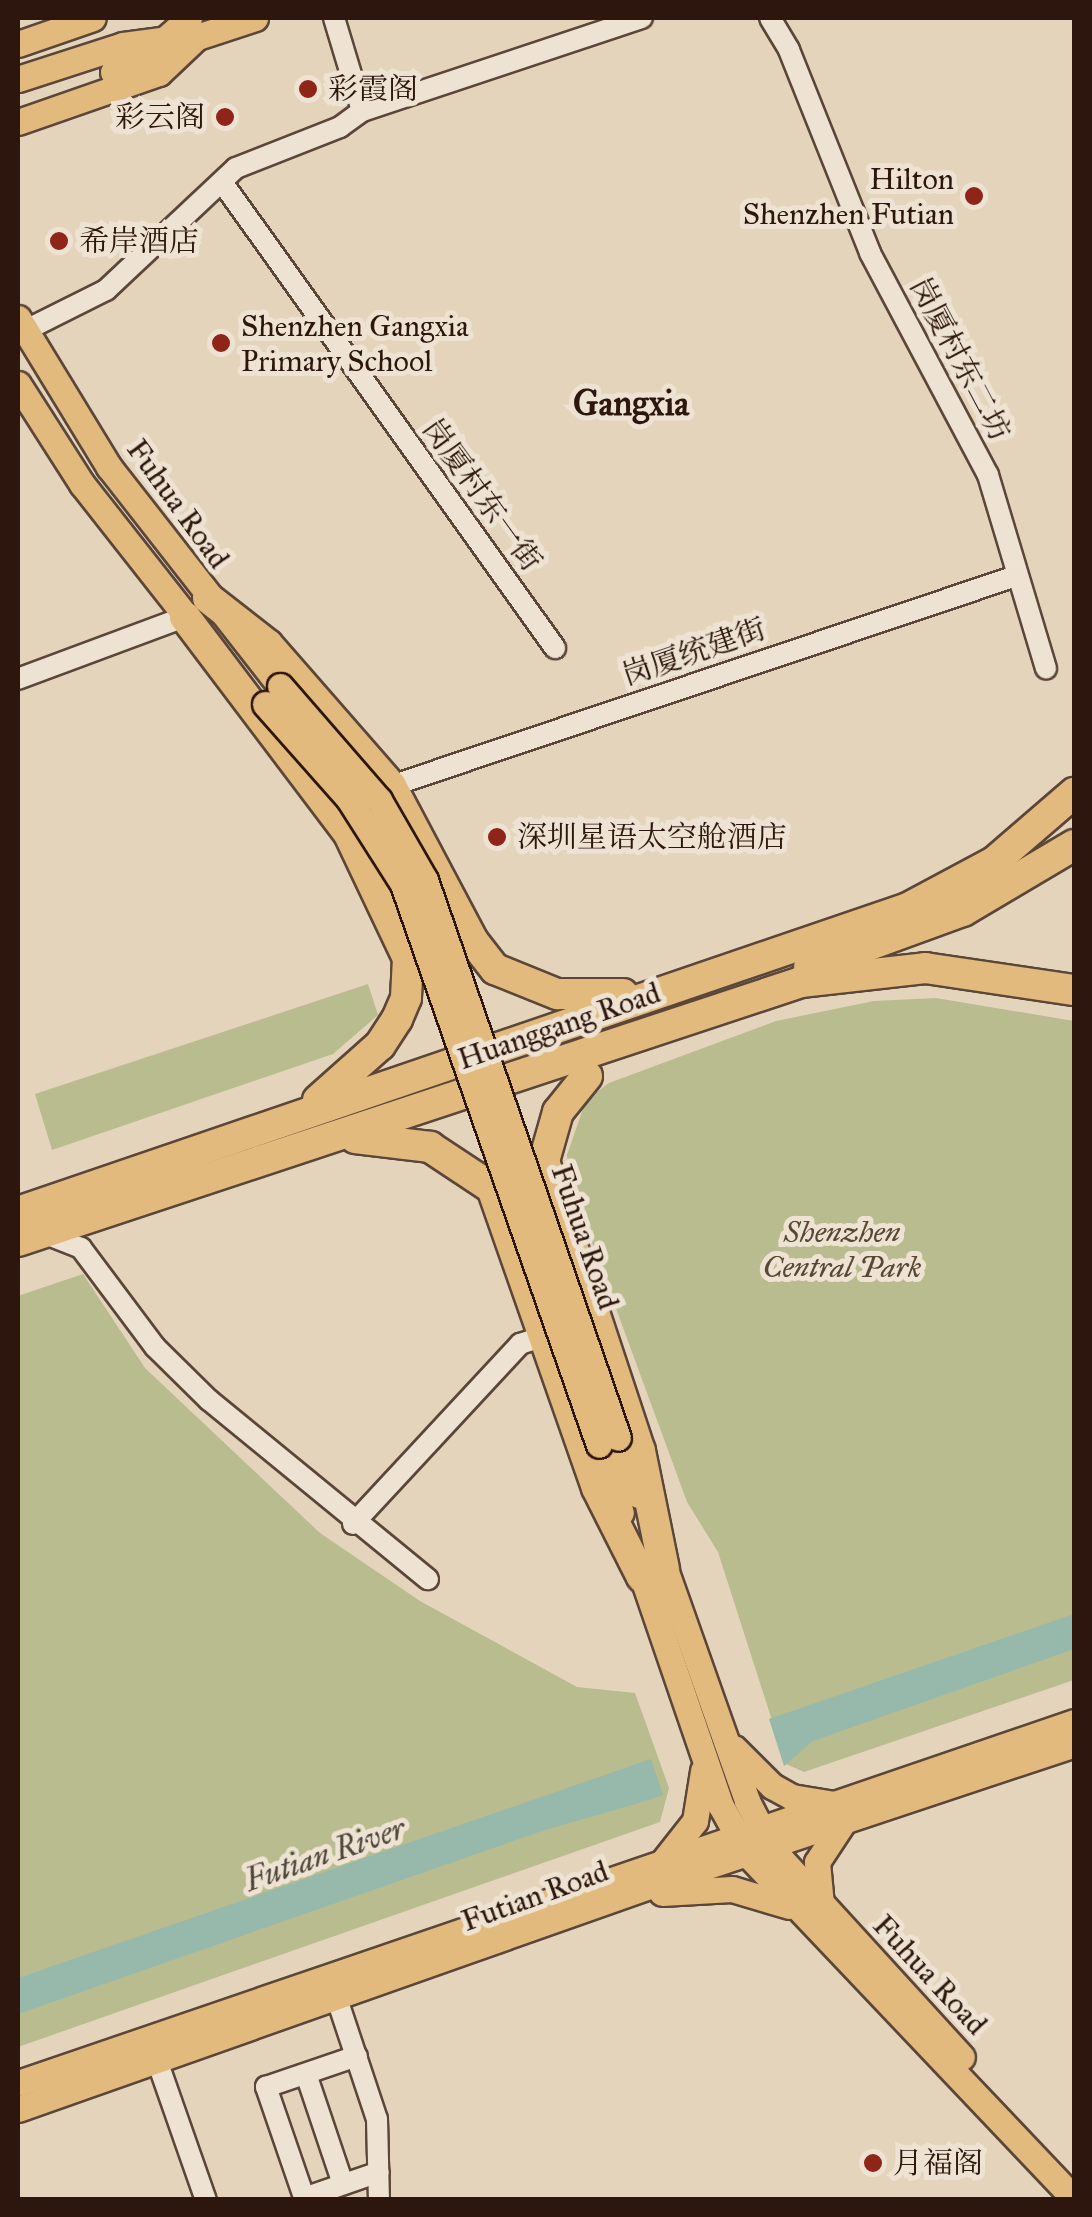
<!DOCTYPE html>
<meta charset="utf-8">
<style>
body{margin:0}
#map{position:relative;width:1092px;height:2217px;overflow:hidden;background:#e5d4bc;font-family:"IM FELL Great Primer","Noto Serif SC",serif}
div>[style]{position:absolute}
.green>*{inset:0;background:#b8bc8e}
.water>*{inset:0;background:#97b9ab}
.roads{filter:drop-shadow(2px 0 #5b4639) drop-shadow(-2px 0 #5b4639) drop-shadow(0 2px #5b4639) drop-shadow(0 -2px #5b4639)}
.minor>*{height:20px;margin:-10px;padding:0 10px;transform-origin:10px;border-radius:10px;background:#eee3d3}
.major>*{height:25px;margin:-12.5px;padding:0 12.5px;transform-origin:12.5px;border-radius:12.5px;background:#e2ba7e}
.highway>*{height:30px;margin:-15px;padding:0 15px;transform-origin:15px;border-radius:15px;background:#e2ba7e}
.bridges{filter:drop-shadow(2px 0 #2d160d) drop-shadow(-2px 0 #2d160d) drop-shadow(0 2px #2d160d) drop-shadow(0 -2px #2d160d)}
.major-bridge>*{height:25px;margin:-12.5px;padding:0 12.5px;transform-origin:12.5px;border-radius:12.5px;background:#e2ba7e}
.dots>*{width:28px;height:28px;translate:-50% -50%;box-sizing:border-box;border:5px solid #eee3d3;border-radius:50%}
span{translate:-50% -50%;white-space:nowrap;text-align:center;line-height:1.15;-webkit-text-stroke:10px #eee3d3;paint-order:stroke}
.poi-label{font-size:30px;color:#2d160d}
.left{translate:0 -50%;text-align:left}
.right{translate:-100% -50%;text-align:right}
.street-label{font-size:30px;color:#2d160d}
.park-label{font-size:30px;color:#574834;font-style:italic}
.water-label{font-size:32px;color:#4d473c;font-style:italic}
.quarter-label{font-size:35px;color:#2d160d;font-weight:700}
.frame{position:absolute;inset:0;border:20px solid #2d160d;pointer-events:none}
</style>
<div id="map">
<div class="green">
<i style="clip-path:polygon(368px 984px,378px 1015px,333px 1054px,52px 1150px,35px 1094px)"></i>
<i style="clip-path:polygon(936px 998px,1074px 1021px,1074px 1680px,804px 1772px,786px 1764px,718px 1552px,687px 1502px,570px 1183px,567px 1155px,586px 1100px,609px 1083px,776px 1021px,874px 1001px)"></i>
<i style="clip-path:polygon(83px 1274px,145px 1368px,320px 1533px,420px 1601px,577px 1687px,635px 1693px,669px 1788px,660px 1822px,18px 2047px,18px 1296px)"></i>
</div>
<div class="water">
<i style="clip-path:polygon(1074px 1614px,1074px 1649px,813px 1741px,784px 1766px,769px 1719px)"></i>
<i style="clip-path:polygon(651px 1759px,663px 1795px,649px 1800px,542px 1831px,18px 2014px,18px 1978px)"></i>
</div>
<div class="roads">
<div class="minor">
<i style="left:334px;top:18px;width:97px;rotate:73.2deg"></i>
<i style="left:770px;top:18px;width:37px;rotate:59deg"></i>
<i style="left:789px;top:50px;width:219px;rotate:68.2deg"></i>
<i style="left:870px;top:253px;width:251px;rotate:62deg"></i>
<i style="left:988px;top:475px;width:202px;rotate:73.3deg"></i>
<i style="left:222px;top:182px;width:573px;rotate:54.45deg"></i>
<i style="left:24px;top:331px;width:92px;rotate:-26.6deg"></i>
<i style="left:106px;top:290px;width:178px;rotate:-43.2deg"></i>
<i style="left:236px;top:168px;width:112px;rotate:-21.5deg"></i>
<i style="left:340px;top:127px;width:27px;rotate:-36deg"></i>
<i style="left:362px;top:111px;width:295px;rotate:-18.4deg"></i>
<i style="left:18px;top:679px;width:178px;rotate:-20.4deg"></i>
<i style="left:391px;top:786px;width:659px;rotate:-18.57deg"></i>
<i style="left:43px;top:1233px;width:41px;rotate:21.5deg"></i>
<i style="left:81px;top:1248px;width:124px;rotate:53.2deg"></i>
<i style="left:155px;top:1347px;width:76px;rotate:44.5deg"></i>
<i style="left:209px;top:1400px;width:283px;rotate:39.3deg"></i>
<i style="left:353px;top:1524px;width:246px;rotate:-47.1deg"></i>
<i style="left:520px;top:1344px;width:25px;rotate:-18deg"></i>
<i style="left:337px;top:1999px;width:126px;rotate:71.6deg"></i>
<i style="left:377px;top:2119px;width:81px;rotate:88.6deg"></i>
<i style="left:153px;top:2049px;width:160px;rotate:70.7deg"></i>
<i style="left:306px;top:2074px;width:116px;rotate:71.4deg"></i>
<i style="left:304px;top:2198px;width:79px;rotate:-19.1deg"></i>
<i style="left:305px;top:2200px;width:120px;rotate:-109deg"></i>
<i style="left:266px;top:2087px;width:96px;rotate:-18.8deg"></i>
</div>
<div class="major">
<i style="left:18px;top:44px;width:79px;rotate:-19.1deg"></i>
<i style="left:113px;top:72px;width:27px;rotate:-20deg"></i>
<i style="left:138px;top:63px;width:68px;rotate:-41.4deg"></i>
<i style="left:18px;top:79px;width:110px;rotate:-17.9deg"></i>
<i style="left:123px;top:45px;width:44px;rotate:-7.8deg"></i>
<i style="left:18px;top:122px;width:149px;rotate:-19.2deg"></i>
<i style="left:159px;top:73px;width:52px;rotate:-43.5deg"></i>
<i style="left:197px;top:37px;width:61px;rotate:-18.1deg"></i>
<i style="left:18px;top:318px;width:175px;rotate:58.6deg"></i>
<i style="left:109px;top:467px;width:278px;rotate:52deg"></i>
<i style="left:18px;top:384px;width:119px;rotate:57.4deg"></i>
<i style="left:82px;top:484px;width:186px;rotate:51.8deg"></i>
<i style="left:618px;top:1438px;width:60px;rotate:70.7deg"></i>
<i style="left:599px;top:1445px;width:71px;rotate:72.1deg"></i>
<i style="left:659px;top:1552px;width:264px;rotate:70.5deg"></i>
<i style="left:747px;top:1801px;width:53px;rotate:62.9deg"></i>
<i style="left:771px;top:1848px;width:283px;rotate:47.6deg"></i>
<i style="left:637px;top:1561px;width:259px;rotate:71.1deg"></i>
<i style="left:721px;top:1806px;width:56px;rotate:61.1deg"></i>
<i style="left:748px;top:1855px;width:474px;rotate:46.5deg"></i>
<i style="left:734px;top:1748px;width:54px;rotate:45deg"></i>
<i style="left:772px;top:1786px;width:23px;rotate:29deg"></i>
<i style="left:792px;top:1797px;width:43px;rotate:9.5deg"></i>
<i style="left:665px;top:1859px;width:48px;rotate:-51.7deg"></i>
<i style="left:695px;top:1821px;width:51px;rotate:-80.9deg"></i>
<i style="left:662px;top:1893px;width:70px;rotate:-3.3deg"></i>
<i style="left:732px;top:1889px;width:59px;rotate:16.6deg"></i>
<i style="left:821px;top:1905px;width:43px;rotate:-95.3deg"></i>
<i style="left:817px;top:1862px;width:45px;rotate:-56.7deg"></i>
<i style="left:18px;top:2083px;width:1116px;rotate:-18.87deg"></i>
<i style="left:18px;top:2109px;width:687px;rotate:-19.46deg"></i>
<i style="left:666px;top:1880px;width:430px;rotate:-18.4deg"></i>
</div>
<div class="highway">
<i style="left:208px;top:598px;width:76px;rotate:38.1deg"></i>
<i style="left:268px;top:645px;width:187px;rotate:48.9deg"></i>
<i style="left:391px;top:786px;width:175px;rotate:62.1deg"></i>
<i style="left:473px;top:941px;width:36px;rotate:52deg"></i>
<i style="left:495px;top:969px;width:67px;rotate:22deg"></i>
<i style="left:557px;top:994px;width:66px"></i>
<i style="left:185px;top:617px;width:272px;rotate:52.9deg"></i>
<i style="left:349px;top:834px;width:137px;rotate:64.6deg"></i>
<i style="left:408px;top:958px;width:40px;rotate:92.9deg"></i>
<i style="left:406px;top:998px;width:23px;rotate:113deg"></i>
<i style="left:397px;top:1019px;width:31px;rotate:123deg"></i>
<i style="left:380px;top:1045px;width:83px;rotate:138.4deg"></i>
<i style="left:809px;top:967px;width:164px;rotate:-20deg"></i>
<i style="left:963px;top:911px;width:129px;rotate:-30.7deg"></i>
<i style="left:587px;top:1076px;width:46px;rotate:128.9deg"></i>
<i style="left:558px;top:1112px;width:51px;rotate:105.9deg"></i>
<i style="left:544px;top:1161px;width:305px;rotate:71.7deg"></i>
<i style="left:640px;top:1451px;width:120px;rotate:78.5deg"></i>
<i style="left:355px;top:1138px;width:76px;rotate:6.8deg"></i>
<i style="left:430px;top:1147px;width:74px;rotate:33.5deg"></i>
<i style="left:492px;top:1188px;width:318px;rotate:70.7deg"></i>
<i style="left:597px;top:1488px;width:100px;rotate:63.2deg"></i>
<i style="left:18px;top:1212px;width:940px;rotate:-18.86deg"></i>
<i style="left:908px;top:908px;width:98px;rotate:-28.1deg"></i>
<i style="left:994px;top:862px;width:106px;rotate:-40.8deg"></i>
<i style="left:18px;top:1241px;width:825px;rotate:-18.3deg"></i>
<i style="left:801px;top:982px;width:125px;rotate:-6.4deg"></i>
<i style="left:925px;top:968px;width:151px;rotate:8.4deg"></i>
</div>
</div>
<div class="bridges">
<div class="major-bridge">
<i style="left:280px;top:686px;width:151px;rotate:49deg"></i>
<i style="left:379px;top:800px;width:92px;rotate:60.1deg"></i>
<i style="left:425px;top:880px;width:590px;rotate:70.92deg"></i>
<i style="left:265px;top:704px;width:127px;rotate:48.5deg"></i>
<i style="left:349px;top:799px;width:101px;rotate:57.6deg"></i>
<i style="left:403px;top:884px;width:594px;rotate:70.74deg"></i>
</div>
</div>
<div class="dots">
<i style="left:308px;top:89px;background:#8f2418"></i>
<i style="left:225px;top:117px;background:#8f2418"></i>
<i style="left:974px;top:196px;background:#8f2418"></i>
<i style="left:59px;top:241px;background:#8f2418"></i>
<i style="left:221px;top:343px;background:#8f2418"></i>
<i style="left:497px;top:837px;background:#8f2418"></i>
<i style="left:873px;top:2163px;background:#8f2418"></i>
</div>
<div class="poi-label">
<span class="left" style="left:328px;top:89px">彩霞阁</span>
<span class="right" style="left:205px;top:117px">彩云阁</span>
<span class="right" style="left:954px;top:196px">Hilton<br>Shenzhen Futian</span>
<span class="left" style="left:79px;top:241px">希岸酒店</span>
<span class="left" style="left:241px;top:343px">Shenzhen Gangxia<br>Primary School</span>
<span class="left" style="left:517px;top:837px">深圳星语太空舱酒店</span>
<span class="left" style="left:893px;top:2163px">月福阁</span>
</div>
<div class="street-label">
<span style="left:960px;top:359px;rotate:62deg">岗厦村东二坊</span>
<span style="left:482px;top:495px;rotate:54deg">岗厦村东一街</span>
<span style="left:178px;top:504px;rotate:54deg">Fuhua Road</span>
<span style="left:694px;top:652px;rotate:-19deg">岗厦统建街</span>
<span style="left:559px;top:1026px;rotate:-19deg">Huanggang Road</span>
<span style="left:585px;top:1237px;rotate:71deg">Fuhua Road</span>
<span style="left:535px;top:1896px;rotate:-20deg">Futian Road</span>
<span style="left:930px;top:1975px;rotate:47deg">Fuhua Road</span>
</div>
<div class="park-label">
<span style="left:842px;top:1249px">Shenzhen<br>Central Park</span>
</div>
<div class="water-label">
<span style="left:325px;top:1855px;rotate:-19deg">Futian River</span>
</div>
<div class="quarter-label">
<span style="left:631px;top:404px">Gangxia</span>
</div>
<div class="frame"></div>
</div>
